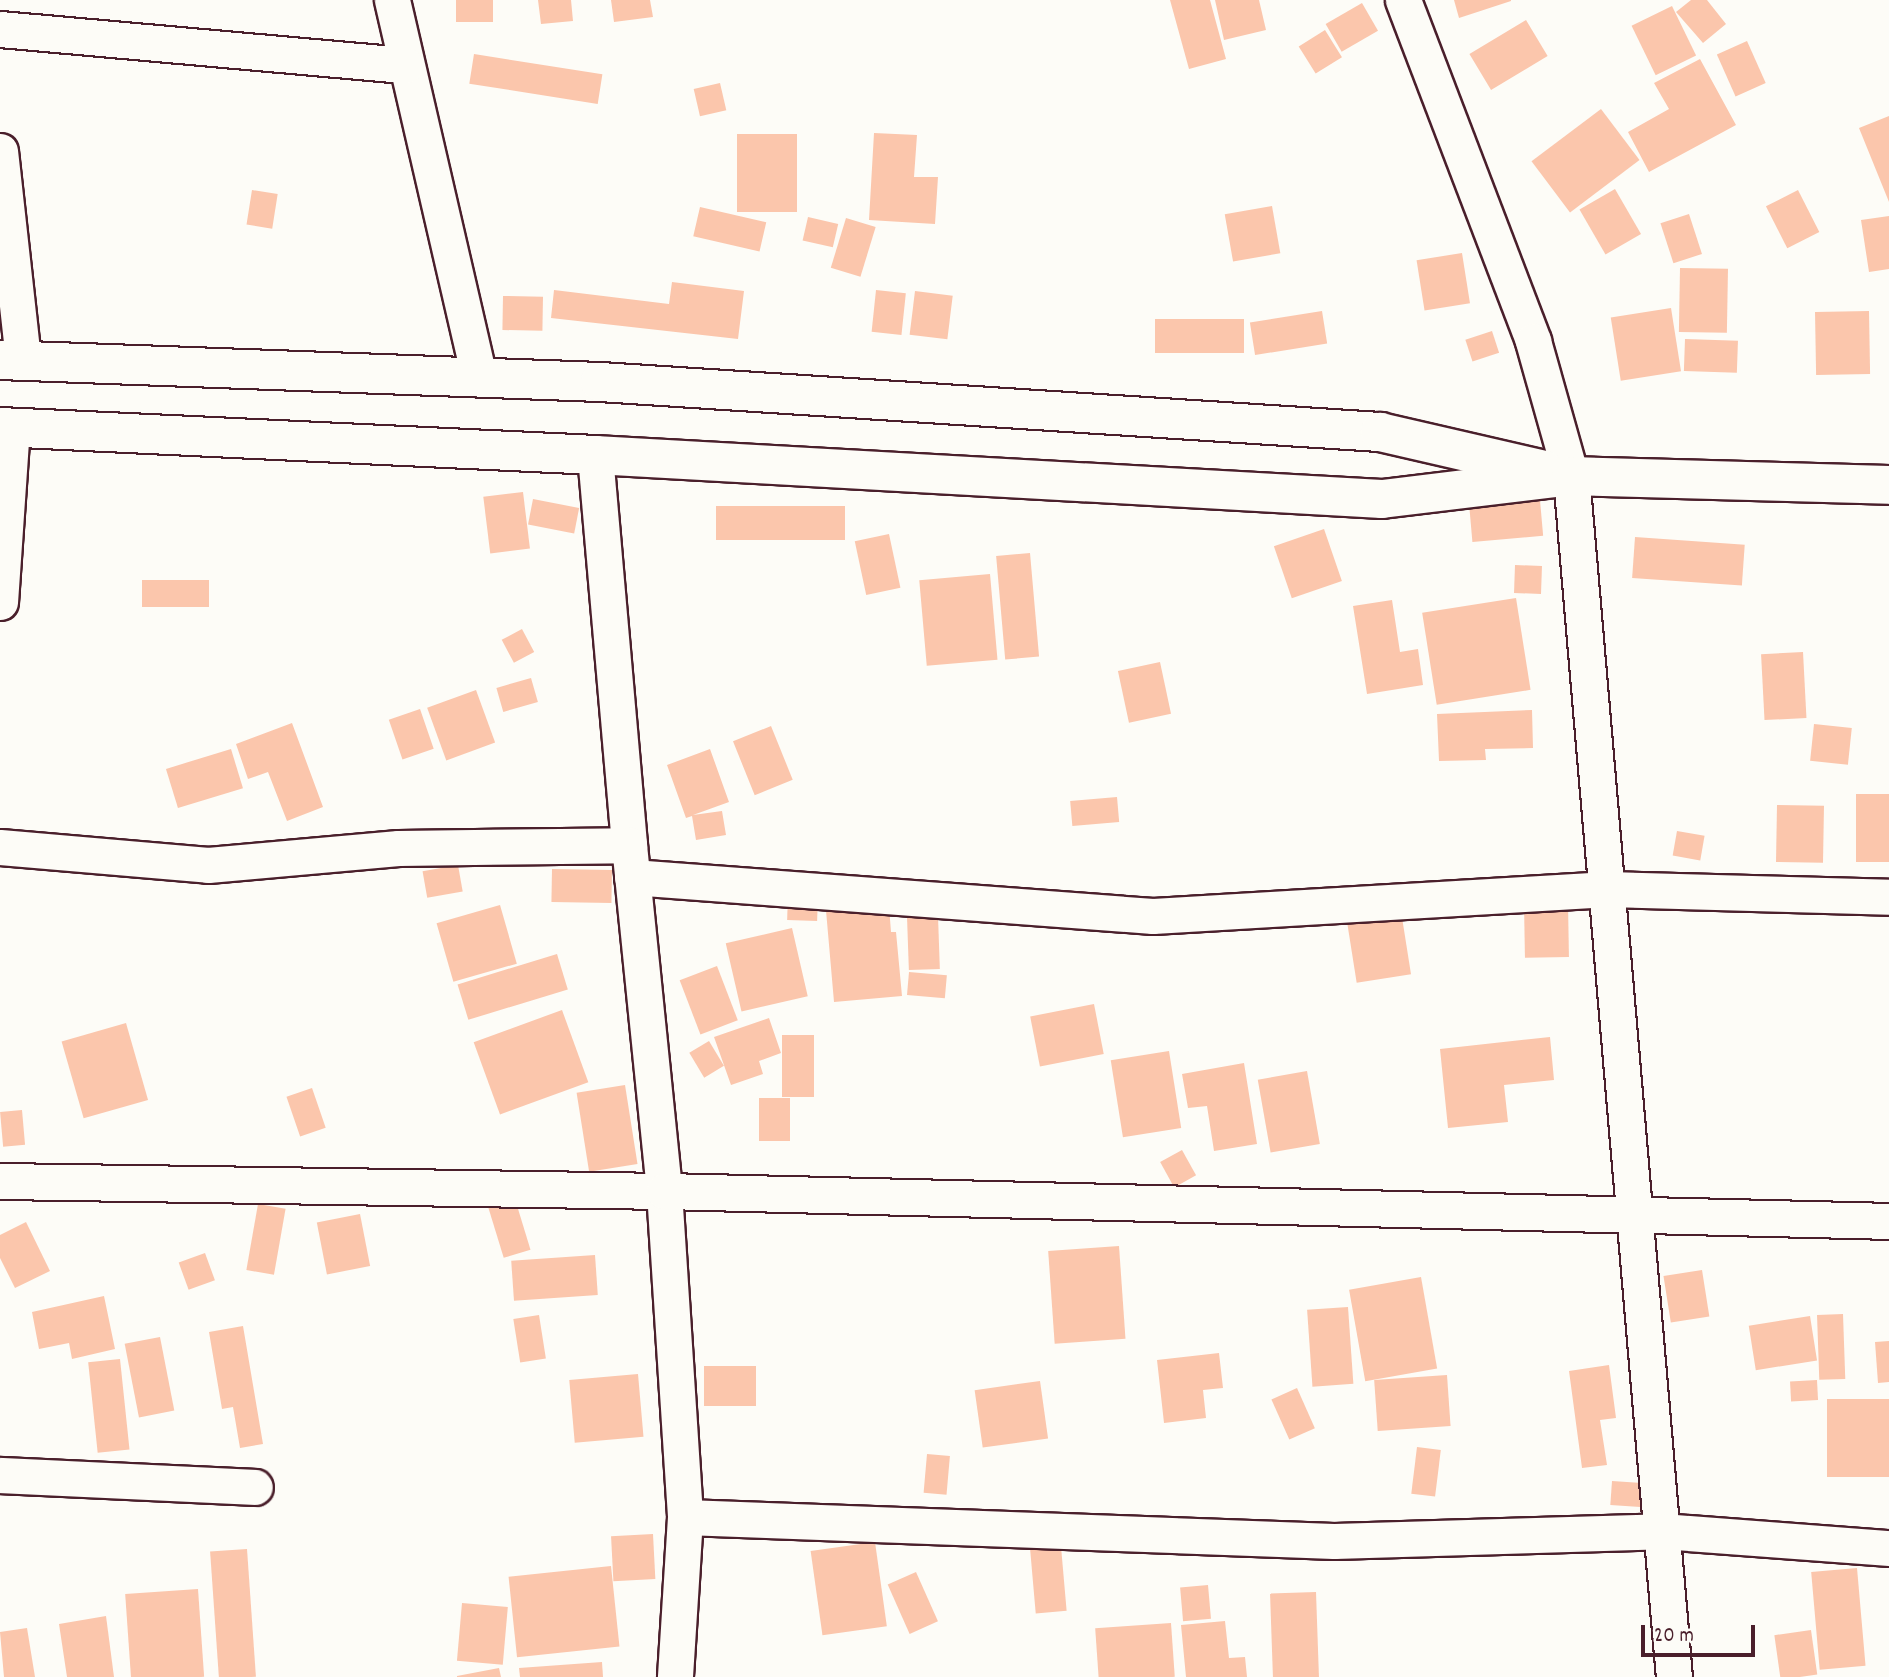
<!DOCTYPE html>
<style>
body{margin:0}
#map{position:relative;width:1889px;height:1677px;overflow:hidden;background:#fdfcf7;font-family:Dekko,sans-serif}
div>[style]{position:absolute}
.building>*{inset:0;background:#fbc6ac;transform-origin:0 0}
.roads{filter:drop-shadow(2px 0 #4a1f2b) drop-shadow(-2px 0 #4a1f2b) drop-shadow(0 2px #4a1f2b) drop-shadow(0 -2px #4a1f2b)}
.street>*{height:35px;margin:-17.5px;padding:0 17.5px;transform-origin:17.5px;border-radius:17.5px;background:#fdfcf7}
.secondary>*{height:38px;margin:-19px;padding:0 19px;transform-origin:19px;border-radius:19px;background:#fdfcf7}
span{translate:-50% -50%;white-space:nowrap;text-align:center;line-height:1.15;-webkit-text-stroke:5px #fdfcf7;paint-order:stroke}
.scale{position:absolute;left:1641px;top:1625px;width:114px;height:32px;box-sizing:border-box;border:4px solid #4a1f2b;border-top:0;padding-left:9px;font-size:21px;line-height:24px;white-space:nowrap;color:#4a1f2b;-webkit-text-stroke:5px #fdfcf7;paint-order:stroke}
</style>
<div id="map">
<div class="building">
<i style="left:456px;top:0;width:37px;height:22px"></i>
<i style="clip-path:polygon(538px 0,571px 0,573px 21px,541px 24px)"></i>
<i style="clip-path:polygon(611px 0,650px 0,653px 17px,614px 22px)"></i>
<i style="clip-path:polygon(1170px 0,1210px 0,1226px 59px,1189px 69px)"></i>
<i style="clip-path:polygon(1215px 0,1259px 0,1266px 30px,1224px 40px)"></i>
<i style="clip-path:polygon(1454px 0,1511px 0,1511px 1px,1459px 18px)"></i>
<i style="clip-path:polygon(1691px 0,1707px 0,1726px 24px,1703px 43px,1676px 12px)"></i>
<i style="left:1362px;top:3px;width:32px;height:42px;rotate:60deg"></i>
<i style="left:1672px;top:6px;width:55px;height:45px;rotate:64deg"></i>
<i style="left:1526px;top:20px;width:42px;height:66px;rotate:59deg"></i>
<i style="left:1325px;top:30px;width:32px;height:31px;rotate:58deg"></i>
<i style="left:1747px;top:41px;width:46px;height:33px;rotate:66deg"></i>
<i style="left:474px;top:54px;width:130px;height:30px;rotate:9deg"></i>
<i style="clip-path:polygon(1700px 59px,1736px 125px,1649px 172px,1628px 132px,1669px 109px,1654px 83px)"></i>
<i style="left:720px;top:83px;width:28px;height:27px;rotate:77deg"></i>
<i style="left:1601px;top:109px;width:64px;height:87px;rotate:53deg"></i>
<i style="clip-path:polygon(1889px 116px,1889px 202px,1859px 128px)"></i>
<i style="clip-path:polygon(874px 133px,917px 135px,914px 177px,938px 177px,935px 224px,869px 220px)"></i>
<i style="left:737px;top:134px;width:60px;height:78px"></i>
<i style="left:1615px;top:189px;width:52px;height:41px;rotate:60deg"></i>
<i style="left:252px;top:190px;width:26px;height:35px;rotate:9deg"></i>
<i style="left:1798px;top:190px;width:47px;height:36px;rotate:63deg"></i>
<i style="left:1272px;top:206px;width:48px;height:48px;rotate:80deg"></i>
<i style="left:700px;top:207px;width:68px;height:30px;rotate:13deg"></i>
<i style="left:1689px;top:214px;width:42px;height:30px;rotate:72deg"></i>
<i style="clip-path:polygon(1889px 216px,1889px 269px,1869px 272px,1861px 220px)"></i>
<i style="left:808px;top:217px;width:31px;height:24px;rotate:13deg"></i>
<i style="left:846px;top:218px;width:31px;height:52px;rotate:17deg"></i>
<i style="left:1462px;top:253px;width:51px;height:46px;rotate:81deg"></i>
<i style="left:1680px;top:268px;width:48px;height:64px;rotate:1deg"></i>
<i style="clip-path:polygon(672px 282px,744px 291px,738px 339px,551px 318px,554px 290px,669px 304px)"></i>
<i style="left:876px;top:290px;width:30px;height:42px;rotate:6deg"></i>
<i style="left:915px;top:291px;width:38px;height:44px;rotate:7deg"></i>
<i style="left:503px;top:296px;width:40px;height:34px;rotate:1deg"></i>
<i style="left:1671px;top:308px;width:64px;height:61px;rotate:81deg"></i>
<i style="left:1322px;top:311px;width:33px;height:73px;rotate:81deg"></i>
<i style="left:1869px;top:311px;width:63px;height:54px;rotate:89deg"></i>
<i style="left:1155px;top:319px;width:89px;height:34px"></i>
<i style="left:1492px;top:331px;width:23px;height:28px;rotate:72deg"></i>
<i style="left:1685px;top:339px;width:53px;height:32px;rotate:2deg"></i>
<i style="left:523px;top:492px;width:57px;height:40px;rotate:83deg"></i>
<i style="left:533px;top:499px;width:47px;height:26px;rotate:11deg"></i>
<i style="left:1540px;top:500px;width:36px;height:71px;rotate:85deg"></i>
<i style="left:845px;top:506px;width:34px;height:129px;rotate:90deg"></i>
<i style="left:1324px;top:529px;width:55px;height:53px;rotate:71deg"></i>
<i style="left:889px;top:534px;width:55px;height:35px;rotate:78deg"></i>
<i style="left:1635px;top:537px;width:110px;height:41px;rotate:4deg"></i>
<i style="left:1030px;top:553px;width:104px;height:34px;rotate:85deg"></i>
<i style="left:1515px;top:565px;width:27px;height:28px;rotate:2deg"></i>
<i style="left:990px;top:574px;width:86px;height:71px;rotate:85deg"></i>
<i style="left:142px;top:580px;width:67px;height:27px"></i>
<i style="left:1516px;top:598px;width:93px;height:95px;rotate:81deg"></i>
<i style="clip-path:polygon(1392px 600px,1400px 652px,1418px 649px,1423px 685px,1367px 694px,1353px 606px)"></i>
<i style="left:522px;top:629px;width:26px;height:23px;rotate:62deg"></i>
<i style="left:1803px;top:652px;width:66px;height:42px;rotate:87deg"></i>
<i style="left:1160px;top:662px;width:53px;height:43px;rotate:78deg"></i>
<i style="left:531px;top:678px;width:25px;height:36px;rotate:74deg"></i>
<i style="left:476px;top:690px;width:56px;height:52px;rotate:70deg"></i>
<i style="left:420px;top:709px;width:42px;height:33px;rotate:71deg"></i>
<i style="clip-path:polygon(1532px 710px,1533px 748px,1485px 749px,1486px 760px,1439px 761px,1437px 714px)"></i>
<i style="clip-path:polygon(292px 723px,323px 807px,287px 821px,268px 772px,248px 779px,236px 744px)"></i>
<i style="left:1814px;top:724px;width:38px;height:37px;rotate:6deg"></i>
<i style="left:771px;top:726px;width:58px;height:41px;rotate:68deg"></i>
<i style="left:231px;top:749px;width:41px;height:68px;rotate:73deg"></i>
<i style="clip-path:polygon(710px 749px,729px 802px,693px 815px,722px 811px,726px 835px,696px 840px,692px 816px,686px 818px,667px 765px)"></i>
<i style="left:1889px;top:794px;width:68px;height:33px;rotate:90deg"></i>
<i style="left:1117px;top:797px;width:25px;height:47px;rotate:85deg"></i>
<i style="left:1777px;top:805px;width:47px;height:57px;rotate:1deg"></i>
<i style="left:1677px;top:831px;width:28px;height:25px;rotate:10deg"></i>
<i style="left:458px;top:865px;width:27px;height:36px;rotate:80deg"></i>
<i style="left:552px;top:869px;width:60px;height:33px;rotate:1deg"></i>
<i style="clip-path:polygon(888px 893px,891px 932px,896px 932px,902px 996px,834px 1002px,825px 899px)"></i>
<i style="left:788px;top:895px;width:30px;height:25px;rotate:2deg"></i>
<i style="left:1568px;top:903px;width:54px;height:44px;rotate:89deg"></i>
<i style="left:500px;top:905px;width:61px;height:66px;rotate:74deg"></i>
<i style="left:1401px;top:911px;width:64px;height:55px;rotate:81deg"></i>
<i style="left:938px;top:916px;width:53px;height:31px;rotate:88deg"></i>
<i style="left:792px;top:928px;width:70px;height:68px;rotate:77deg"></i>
<i style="left:557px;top:954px;width:37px;height:104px;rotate:73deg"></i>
<i style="left:717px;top:966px;width:58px;height:40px;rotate:69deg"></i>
<i style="left:909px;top:972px;width:38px;height:23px;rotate:5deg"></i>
<i style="left:1094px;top:1004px;width:51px;height:65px;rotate:79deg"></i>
<i style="left:562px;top:1010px;width:77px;height:94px;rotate:70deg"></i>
<i style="clip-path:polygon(769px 1018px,781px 1053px,759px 1061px,763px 1074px,731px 1085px,714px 1037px)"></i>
<i style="left:126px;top:1023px;width:80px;height:67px;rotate:74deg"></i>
<i style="left:782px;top:1035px;width:32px;height:62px"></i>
<i style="clip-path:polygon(1550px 1037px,1554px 1080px,1504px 1085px,1508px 1122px,1448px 1128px,1440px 1049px)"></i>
<i style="left:709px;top:1041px;width:29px;height:23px;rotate:59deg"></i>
<i style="left:1169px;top:1051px;width:78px;height:59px;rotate:81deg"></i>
<i style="clip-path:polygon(1244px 1063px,1257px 1144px,1214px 1151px,1207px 1106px,1188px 1108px,1182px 1074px)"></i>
<i style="left:1307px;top:1071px;width:74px;height:50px;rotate:80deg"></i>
<i style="left:625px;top:1085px;width:80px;height:49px;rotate:81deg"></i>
<i style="left:312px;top:1088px;width:42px;height:27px;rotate:71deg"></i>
<i style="left:759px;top:1098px;width:31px;height:43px"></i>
<i style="left:22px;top:1110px;width:35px;height:22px;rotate:85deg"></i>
<i style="left:1182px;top:1150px;width:29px;height:25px;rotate:61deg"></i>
<i style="left:515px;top:1199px;width:53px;height:28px;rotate:73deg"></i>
<i style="left:258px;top:1204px;width:28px;height:67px;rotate:10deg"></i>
<i style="left:360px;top:1214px;width:53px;height:44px;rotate:79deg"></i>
<i style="clip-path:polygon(26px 1222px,50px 1271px,15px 1288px,0 1258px,0 1235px)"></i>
<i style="left:1119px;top:1246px;width:93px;height:71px;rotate:86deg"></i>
<i style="left:205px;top:1253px;width:29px;height:28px;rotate:70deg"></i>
<i style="left:595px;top:1255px;width:40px;height:84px;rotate:86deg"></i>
<i style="left:1702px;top:1270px;width:47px;height:39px;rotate:81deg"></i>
<i style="left:1421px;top:1277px;width:93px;height:73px;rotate:80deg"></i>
<i style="clip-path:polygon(104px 1296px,115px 1349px,72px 1359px,69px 1343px,39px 1349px,32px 1312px)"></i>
<i style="left:1348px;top:1307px;width:77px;height:41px;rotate:86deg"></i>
<i style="left:1843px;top:1314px;width:65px;height:26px;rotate:88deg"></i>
<i style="left:539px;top:1315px;width:44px;height:26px;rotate:81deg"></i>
<i style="left:1810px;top:1316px;width:45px;height:62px;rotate:81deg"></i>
<i style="clip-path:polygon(243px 1326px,263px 1444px,240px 1448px,233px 1407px,222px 1409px,209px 1332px)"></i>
<i style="left:160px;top:1337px;width:75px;height:36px;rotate:79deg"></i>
<i style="clip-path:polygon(1889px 1341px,1889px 1382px,1878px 1383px,1875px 1342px)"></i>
<i style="clip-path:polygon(1219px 1353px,1223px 1388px,1203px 1390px,1206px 1418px,1164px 1423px,1157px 1360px)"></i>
<i style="left:120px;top:1359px;width:91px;height:32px;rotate:84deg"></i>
<i style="clip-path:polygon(1609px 1365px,1616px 1418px,1600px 1420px,1607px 1465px,1582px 1468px,1569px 1371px)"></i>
<i style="left:756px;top:1366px;width:40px;height:52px;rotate:90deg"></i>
<i style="left:638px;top:1374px;width:63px;height:69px;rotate:85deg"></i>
<i style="left:1447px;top:1375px;width:51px;height:73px;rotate:86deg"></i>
<i style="left:1817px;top:1380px;width:20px;height:27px;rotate:87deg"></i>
<i style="left:1040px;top:1381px;width:58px;height:66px;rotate:82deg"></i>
<i style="left:1297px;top:1388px;width:44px;height:28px;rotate:66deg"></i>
<i style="left:1889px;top:1399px;width:78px;height:62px;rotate:90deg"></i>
<i style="left:1417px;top:1447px;width:24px;height:47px;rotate:7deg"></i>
<i style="left:927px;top:1454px;width:23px;height:39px;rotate:5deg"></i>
<i style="left:1612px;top:1481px;width:30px;height:24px;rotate:4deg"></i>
<i style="left:653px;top:1534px;width:45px;height:42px;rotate:87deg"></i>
<i style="left:1060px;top:1535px;width:76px;height:31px;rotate:85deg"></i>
<i style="left:875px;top:1542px;width:85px;height:65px;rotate:82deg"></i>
<i style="left:247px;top:1549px;width:128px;height:37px;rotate:86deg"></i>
<i style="left:611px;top:1566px;width:81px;height:103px;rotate:84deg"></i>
<i style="left:1857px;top:1568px;width:98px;height:46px;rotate:85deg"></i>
<i style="left:916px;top:1572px;width:54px;height:31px;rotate:66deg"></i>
<i style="left:1208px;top:1585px;width:34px;height:28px;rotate:85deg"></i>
<i style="left:198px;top:1589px;width:88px;height:73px;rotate:86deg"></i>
<i style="left:1316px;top:1592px;width:85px;height:46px;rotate:88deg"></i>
<i style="left:462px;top:1603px;width:46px;height:58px;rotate:5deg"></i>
<i style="clip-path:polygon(106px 1616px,114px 1677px,67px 1677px,59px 1624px)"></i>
<i style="clip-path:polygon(1225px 1621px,1229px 1658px,1245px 1657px,1247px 1677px,1186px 1677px,1181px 1625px)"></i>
<i style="left:1171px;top:1623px;width:54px;height:76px;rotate:86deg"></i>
<i style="clip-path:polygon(27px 1628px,35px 1677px,4px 1677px,0 1632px)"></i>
<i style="left:1811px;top:1630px;width:45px;height:37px;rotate:82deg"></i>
<i style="clip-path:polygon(602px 1662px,603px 1677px,520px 1677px,519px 1668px)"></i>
<i style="clip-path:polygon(499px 1668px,501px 1677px,457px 1677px,457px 1676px)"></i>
</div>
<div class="roads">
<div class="street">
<i style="left:392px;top:0;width:388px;rotate:77deg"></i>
<i style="left:1403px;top:0;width:365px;rotate:69.1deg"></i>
<i style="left:1533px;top:341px;width:140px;rotate:74.3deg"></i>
<i style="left:1571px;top:476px;width:1205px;rotate:85.1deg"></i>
<i style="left:0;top:29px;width:407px;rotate:5.1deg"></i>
<i style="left:0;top:151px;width:211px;rotate:83.7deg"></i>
<i style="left:595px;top:455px;width:391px;rotate:85deg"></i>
<i style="left:629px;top:845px;width:348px;rotate:84.2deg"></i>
<i style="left:664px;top:1191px;width:327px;rotate:86.3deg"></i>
<i style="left:685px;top:1517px;width:160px;rotate:93.6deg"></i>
<i style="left:0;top:602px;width:175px;rotate:-86.1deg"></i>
<i style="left:0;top:847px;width:209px;rotate:4.9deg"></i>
<i style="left:208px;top:865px;width:191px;rotate:-5.1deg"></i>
<i style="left:398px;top:848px;width:231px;rotate:-0.7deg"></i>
<i style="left:632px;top:877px;width:522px;rotate:4.28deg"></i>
<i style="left:1153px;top:916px;width:456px;rotate:-3.4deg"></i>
<i style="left:1608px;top:889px;width:281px;rotate:1.6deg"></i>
<i style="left:0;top:1181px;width:664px;rotate:0.86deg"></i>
<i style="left:664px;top:1191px;width:1225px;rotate:1.4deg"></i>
<i style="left:0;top:1475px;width:255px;rotate:2.7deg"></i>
<i style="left:685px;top:1517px;width:649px;rotate:2.12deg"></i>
<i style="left:1334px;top:1541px;width:328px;rotate:-1.7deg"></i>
<i style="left:1662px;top:1531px;width:228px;rotate:4.3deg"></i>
</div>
<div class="secondary">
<i style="left:0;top:360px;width:600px;rotate:2.1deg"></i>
<i style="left:600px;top:382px;width:782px;rotate:3.67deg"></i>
<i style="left:1380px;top:432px;width:169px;rotate:13deg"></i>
<i style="left:0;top:427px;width:596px;rotate:2.69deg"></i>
<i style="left:595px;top:455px;width:788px;rotate:3.2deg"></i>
<i style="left:1382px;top:499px;width:190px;rotate:-6.9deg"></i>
<i style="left:1571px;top:476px;width:318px;rotate:1.6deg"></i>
</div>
</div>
<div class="scale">20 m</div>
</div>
